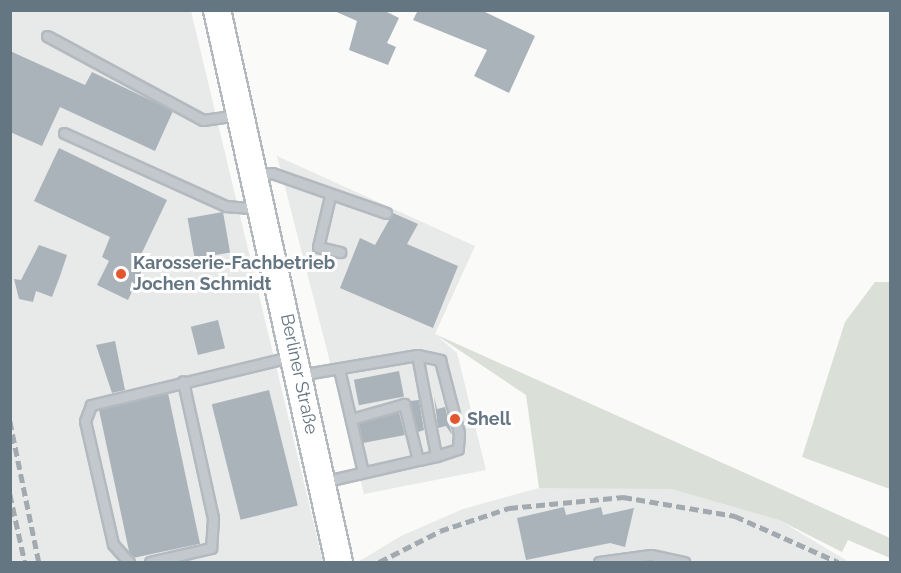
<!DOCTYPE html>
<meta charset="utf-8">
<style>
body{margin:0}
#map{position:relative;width:901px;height:573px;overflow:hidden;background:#fafaf8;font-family:Raleway,sans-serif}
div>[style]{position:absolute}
.built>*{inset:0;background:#e8e9e9}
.green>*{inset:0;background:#dadfd7}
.building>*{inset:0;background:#aab3b9;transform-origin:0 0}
.roads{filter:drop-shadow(2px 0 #b3babf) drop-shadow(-2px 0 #b3babf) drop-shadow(0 2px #b3babf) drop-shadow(0 -2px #b3babf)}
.lane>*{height:9px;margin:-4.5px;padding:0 4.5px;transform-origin:4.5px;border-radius:4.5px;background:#c3c8cc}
.secondary>*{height:26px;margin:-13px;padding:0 13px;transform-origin:13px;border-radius:13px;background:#fff}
.rail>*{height:4.5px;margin-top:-2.25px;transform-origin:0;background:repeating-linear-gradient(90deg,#a2aab0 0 9px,transparent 0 13.5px)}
.dots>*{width:16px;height:16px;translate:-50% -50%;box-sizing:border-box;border:3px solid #fff;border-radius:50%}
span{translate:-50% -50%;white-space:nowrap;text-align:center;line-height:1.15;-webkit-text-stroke:6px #fff;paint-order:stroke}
.poi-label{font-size:18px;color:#657683;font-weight:700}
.left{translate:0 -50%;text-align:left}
.street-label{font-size:18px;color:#657683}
.frame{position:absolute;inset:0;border:12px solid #657683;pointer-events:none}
</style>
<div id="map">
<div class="built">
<i style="clip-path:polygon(10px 11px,191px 11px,323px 562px,11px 562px)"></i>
<i style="clip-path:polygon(277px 156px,475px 246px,435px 334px,457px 353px,486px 470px,364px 494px)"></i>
<i style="clip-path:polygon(609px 485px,671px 489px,779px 520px,849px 562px,358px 562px,401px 536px,463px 509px,539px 488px)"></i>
</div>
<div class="green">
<i style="clip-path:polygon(875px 282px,890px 282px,890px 489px,802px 457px,845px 322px)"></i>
<i style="clip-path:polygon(435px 334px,890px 538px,890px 558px,848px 540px,842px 552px,779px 520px,671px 489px,539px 488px,526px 395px)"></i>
</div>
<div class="building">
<i style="clip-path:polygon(332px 10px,383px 10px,399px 18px,387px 43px,396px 47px,388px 65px,349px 50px,357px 21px)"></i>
<i style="clip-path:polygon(418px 10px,481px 10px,535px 36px,509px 93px,474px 76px,487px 50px,413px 20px)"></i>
<i style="clip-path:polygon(10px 51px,85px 85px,92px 72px,173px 111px,155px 151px,60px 107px,42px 146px,10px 132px)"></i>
<i style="clip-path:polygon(59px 148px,167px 200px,138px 261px,145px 264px,128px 300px,97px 285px,109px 261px,102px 257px,110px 237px,34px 201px)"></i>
<i style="left:223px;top:212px;width:41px;height:36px;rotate:80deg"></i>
<i style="clip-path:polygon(393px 213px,418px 224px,407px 244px,458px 266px,433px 328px,340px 288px,360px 238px,375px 245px)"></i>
<i style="clip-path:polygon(39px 245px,67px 255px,60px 276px,52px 297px,36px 291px,33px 302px,19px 299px,14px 279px,21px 280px)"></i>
<i style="left:218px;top:320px;width:29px;height:28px;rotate:76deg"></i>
<i style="clip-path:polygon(115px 341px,125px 390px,112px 393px,96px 345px)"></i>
<i style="left:399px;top:371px;width:26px;height:46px;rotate:79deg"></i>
<i style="left:269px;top:390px;width:119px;height:59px;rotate:76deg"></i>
<i style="left:168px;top:393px;width:154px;height:71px;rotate:78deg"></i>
<i style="clip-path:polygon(434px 396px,437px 409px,445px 407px,452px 435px,446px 426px,438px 428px)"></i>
<i style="clip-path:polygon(419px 400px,424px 430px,418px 432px,410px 401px)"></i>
<i style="clip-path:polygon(399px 412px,405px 435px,363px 443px,359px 424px)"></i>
<i style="clip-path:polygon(564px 507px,566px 515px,601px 507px,603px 515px,634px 508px,625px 547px,610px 543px,526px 560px,517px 518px)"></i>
</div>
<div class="roads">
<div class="lane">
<i style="left:47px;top:36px;width:177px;rotate:28.3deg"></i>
<i style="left:203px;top:120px;width:35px;rotate:-8deg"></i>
<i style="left:64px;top:133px;width:178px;rotate:24.3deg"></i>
<i style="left:226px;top:206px;width:33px;rotate:5deg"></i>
<i style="left:256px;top:176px;width:16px;rotate:-11deg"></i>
<i style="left:272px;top:173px;width:121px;rotate:19.3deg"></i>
<i style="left:330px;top:196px;width:52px;rotate:103.2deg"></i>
<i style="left:318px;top:247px;width:23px;rotate:13deg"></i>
<i style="left:417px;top:355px;width:24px;rotate:12deg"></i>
<i style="left:440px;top:360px;width:75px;rotate:75.4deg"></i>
<i style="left:459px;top:433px;width:16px;rotate:94deg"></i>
<i style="left:458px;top:449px;width:23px;rotate:162deg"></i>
<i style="left:339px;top:369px;width:106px;rotate:76.9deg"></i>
<i style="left:299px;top:375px;width:120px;rotate:-9.6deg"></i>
<i style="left:417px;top:355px;width:103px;rotate:79.3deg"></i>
<i style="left:436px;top:456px;width:18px;rotate:167deg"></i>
<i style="left:322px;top:482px;width:98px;rotate:-12.9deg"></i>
<i style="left:418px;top:460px;width:58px;rotate:-104deg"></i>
<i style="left:404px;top:404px;width:55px;rotate:164.2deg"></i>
<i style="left:129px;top:562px;width:24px;rotate:-132deg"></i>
<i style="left:113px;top:544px;width:126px;rotate:-102.8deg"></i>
<i style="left:85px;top:421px;width:17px;rotate:-69deg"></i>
<i style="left:91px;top:405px;width:208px;rotate:-13.6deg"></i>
<i style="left:150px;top:562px;width:63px;rotate:-12.9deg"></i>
<i style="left:211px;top:548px;width:30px;rotate:-86deg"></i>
<i style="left:213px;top:518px;width:140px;rotate:-102.4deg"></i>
<i style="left:599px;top:562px;width:52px;rotate:-7.7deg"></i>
<i style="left:651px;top:555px;width:34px;rotate:12deg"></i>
</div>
<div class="secondary">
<i style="left:217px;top:10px;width:565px;rotate:77.54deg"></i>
</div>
</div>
<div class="rail">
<i style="left:10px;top:421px;width:144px;rotate:78.4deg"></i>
<i style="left:10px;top:494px;width:70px;rotate:77.6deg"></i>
<i style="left:379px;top:562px;width:68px;rotate:-26.9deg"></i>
<i style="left:440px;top:531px;width:73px;rotate:-18.4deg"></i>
<i style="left:509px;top:508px;width:115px;rotate:-5.5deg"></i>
<i style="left:623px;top:497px;width:114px;rotate:9.6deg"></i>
<i style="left:735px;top:516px;width:113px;rotate:24.1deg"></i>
</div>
<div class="dots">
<i style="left:121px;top:274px;background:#e4572e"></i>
<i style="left:455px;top:419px;background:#e4572e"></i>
</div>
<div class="poi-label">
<span class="left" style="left:133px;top:274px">Karosserie-Fachbetrieb<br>Jochen Schmidt</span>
<span class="left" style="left:467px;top:419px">Shell</span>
</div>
<div class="street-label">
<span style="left:299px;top:374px;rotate:78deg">Berliner Straße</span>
</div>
<div class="frame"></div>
</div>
